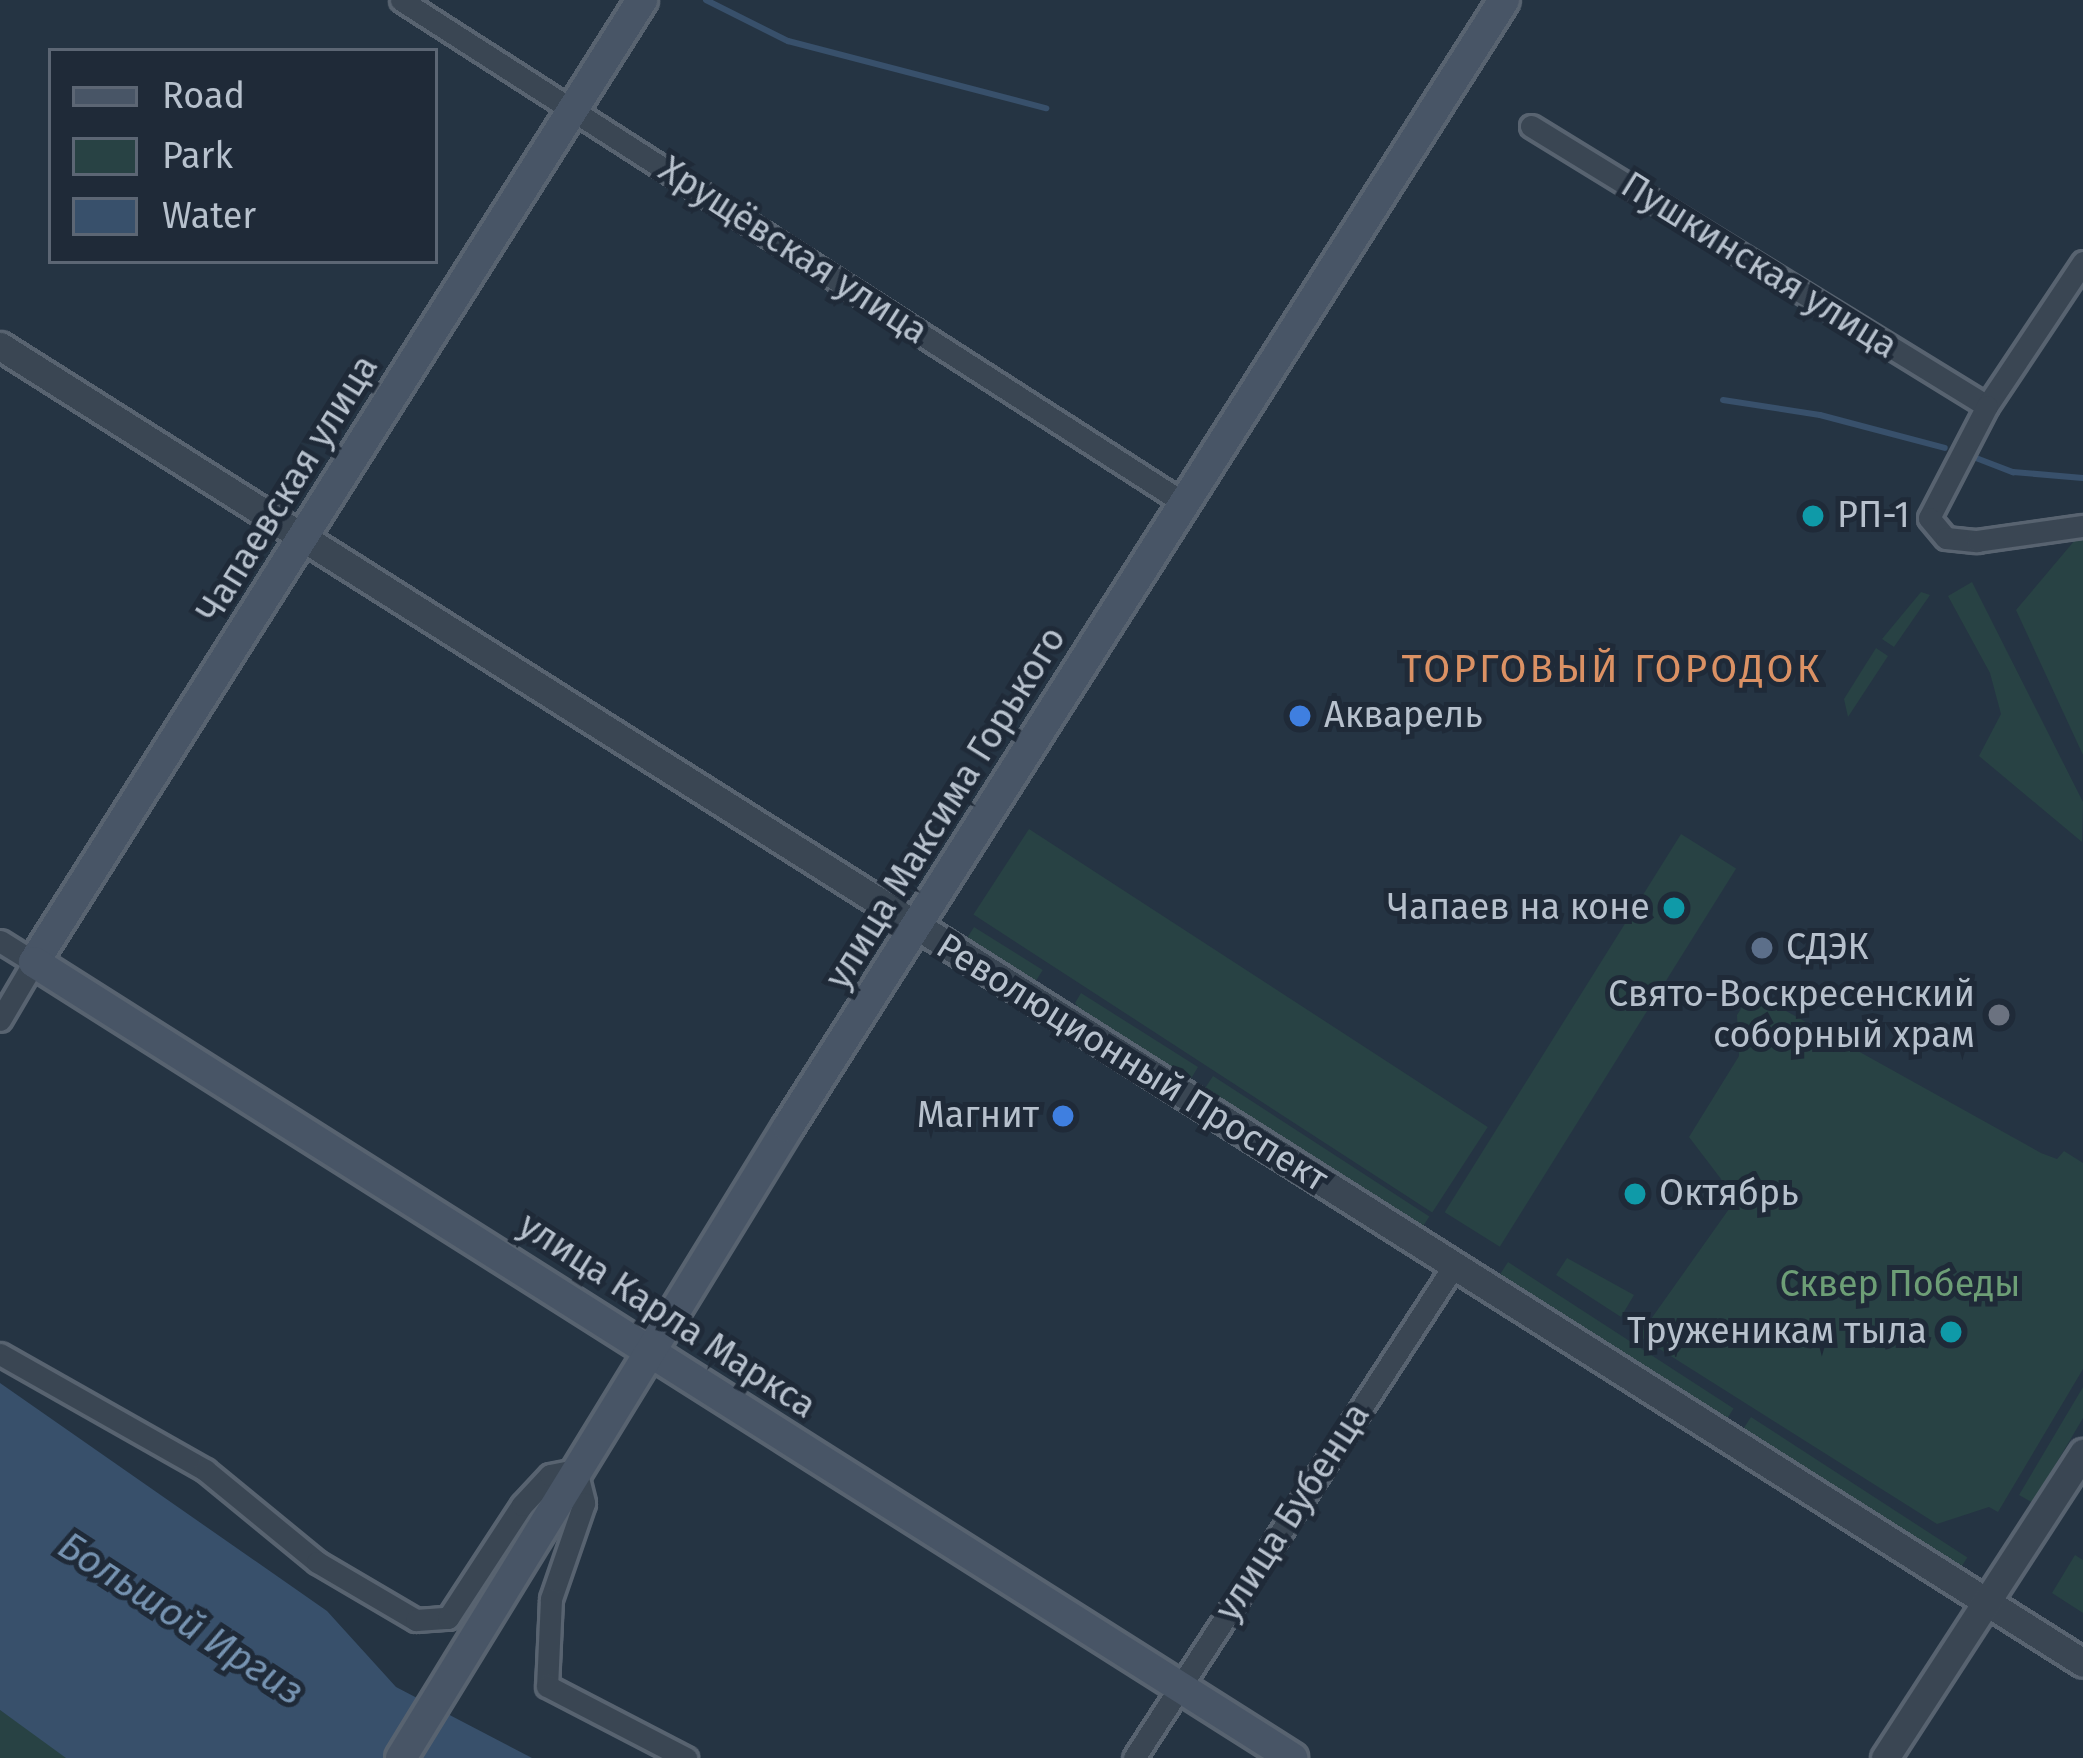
<!DOCTYPE html>
<meta charset="utf-8">
<style>
body{margin:0}
#map{position:relative;width:2083px;height:1758px;overflow:hidden;background:#253443;font-family:"Fira Sans",sans-serif}
div>[style]{position:absolute}
.green>*{inset:0;background:#284244;transform-origin:0 0}
.water>*{inset:0;background:#38506b}
.stream>*{height:6px;margin:-3px;padding:0 3px;transform-origin:3px;border-radius:3px;background:#38506b}
.roads{filter:drop-shadow(3px 0 #586370) drop-shadow(-3px 0 #586370) drop-shadow(0 3px #586370) drop-shadow(0 -3px #586370)}
.minor>*{height:21px;margin:-10.5px;padding:0 10.5px;transform-origin:10.5px;border-radius:10.5px;background:#3a4653}
.tertiary>*{height:27px;margin:-13.5px;padding:0 13.5px;transform-origin:13.5px;border-radius:13.5px;background:#3a4653}
.secondary>*{height:30px;margin:-15px;padding:0 15px;transform-origin:15px;border-radius:15px;background:#485566}
.dots>*{width:33px;height:33px;translate:-50% -50%;box-sizing:border-box;border:6px solid #1f2a38;border-radius:50%}
span{translate:-50% -50%;white-space:nowrap;text-align:center;line-height:1.15;-webkit-text-stroke:10px #1f2a38;paint-order:stroke}
.street-label{font-size:36px;color:#b7c1cd}
.poi-label{font-size:36px;color:#b7c1cd}
.left{translate:0 -50%;text-align:left}
.right{translate:-100% -50%;text-align:right}
.park-label{font-size:36px;color:#6d9e76}
.neighbourhood-label{font-size:39px;color:#db9164;letter-spacing:3px}
.water-label{font-size:39px;color:#7693b1;font-style:italic}
.legend{position:absolute;left:48px;top:48px;width:390px;height:216px;box-sizing:border-box;background:#1f2a38;border:3px solid #5c6674;margin:0;padding:15px 21px;list-style:none;font-size:36px;color:#b7c1cd}
.legend li{display:flex;align-items:center;gap:24px;height:60px}
.legend b{width:60px;border:3px solid #5c6674}
</style>
<div id="map">
<div class="green">
<i style="clip-path:polygon(2075px 540px,2083px 540px,2083px 755px,2016px 610px)"></i>
<i style="clip-path:polygon(1972px 582px,2083px 802px,2082px 842px,1979px 756px,2001px 714px,1990px 673px,1948px 596px)"></i>
<i style="clip-path:polygon(1921px 592px,1930px 595px,1894px 647px,1882px 639px)"></i>
<i style="clip-path:polygon(1876px 648px,1888px 656px,1848px 717px,1844px 699px)"></i>
<i style="left:1029px;top:829px;width:547px;height:102px;rotate:33deg"></i>
<i style="left:1681px;top:834px;width:65px;height:446px;rotate:32deg"></i>
<i style="left:974px;top:927px;width:81px;height:13px;rotate:32deg"></i>
<i style="clip-path:polygon(1752px 992px,2041px 1153px,2057px 1159px,2064px 1151px,2083px 1163px,2083px 1369px,1998px 1512px,1989px 1507px,1937px 1524px,1639px 1336px,1729px 1209px,1721px 1179px,1689px 1137px,1739px 1056px,1737px 1015px)"></i>
<i style="clip-path:polygon(1081px 993px,1198px 1067px,1189px 1082px,1084px 1015px,1075px 1003px)"></i>
<i style="left:1213px;top:1076px;width:258px;height:18px;rotate:33deg"></i>
<i style="clip-path:polygon(1567px 1258px,1634px 1295px,1621px 1317px,1556px 1275px)"></i>
<i style="left:1508px;top:1262px;width:269px;height:19px;rotate:33deg"></i>
<i style="clip-path:polygon(2083px 1387px,2083px 1418px,2033px 1503px,2019px 1495px)"></i>
<i style="left:1751px;top:1417px;width:258px;height:17px;rotate:33deg"></i>
<i style="clip-path:polygon(2075px 1555px,2083px 1560px,2083px 1613px,2052px 1593px)"></i>
<i style="clip-path:polygon(0 1710px,71px 1758px,0 1758px)"></i>
</div>
<div class="water">
<i style="clip-path:polygon(0 1383px,327px 1611px,396px 1687px,532px 1758px,66px 1758px,0 1710px)"></i>
</div>
<div class="stream">
<i style="left:706px;top:0;width:92px;rotate:26.6deg"></i>
<i style="left:788px;top:41px;width:267px;rotate:14.6deg"></i>
<i style="left:1723px;top:400px;width:98px;rotate:8.8deg"></i>
<i style="left:1820px;top:415px;width:129px;rotate:14.8deg"></i>
<i style="left:1976px;top:458px;width:40px;rotate:21deg"></i>
<i style="left:2013px;top:472px;width:70px;rotate:4.9deg"></i>
</div>
<div class="roads">
<div class="minor">
<i style="left:401px;top:0;width:931px;rotate:32.72deg"></i>
<i style="left:1531px;top:126px;width:535px;rotate:31.55deg"></i>
<i style="left:2083px;top:262px;width:173px;rotate:123.7deg"></i>
<i style="left:1987px;top:406px;width:126px;rotate:117.4deg"></i>
<i style="left:1929px;top:518px;width:26px;rotate:50deg"></i>
<i style="left:1946px;top:538px;width:31px;rotate:6deg"></i>
<i style="left:1977px;top:541px;width:107px;rotate:-8.1deg"></i>
<i style="left:0;top:941px;width:40px;rotate:32deg"></i>
<i style="left:34px;top:962px;width:67px;rotate:120.4deg"></i>
<i style="left:0;top:1354px;width:236px;rotate:29.5deg"></i>
<i style="left:205px;top:1470px;width:145px;rotate:39.4deg"></i>
<i style="left:317px;top:1562px;width:115px;rotate:30.4deg"></i>
<i style="left:416px;top:1620px;width:32px;rotate:-4deg"></i>
<i style="left:448px;top:1618px;width:135px;rotate:-56.8deg"></i>
<i style="left:522px;top:1505px;width:41px;rotate:-47deg"></i>
<i style="left:550px;top:1475px;width:26px;rotate:-11deg"></i>
<i style="left:576px;top:1470px;width:34px;rotate:76deg"></i>
<i style="left:584px;top:1503px;width:102px;rotate:109deg"></i>
<i style="left:551px;top:1599px;width:87px;rotate:92.6deg"></i>
<i style="left:547px;top:1686px;width:157px;rotate:27.4deg"></i>
<i style="left:1134px;top:1758px;width:586px;rotate:-56.99deg"></i>
</div>
<div class="tertiary">
<i style="left:0;top:346px;width:2464px;rotate:32.3deg"></i>
<i style="left:1885px;top:1758px;width:364px;rotate:-57deg"></i>
</div>
<div class="secondary">
<i style="left:642px;top:0;width:1138px;rotate:122.29deg"></i>
<i style="left:34px;top:962px;width:1489px;rotate:32.32deg"></i>
<i style="left:401px;top:1758px;width:740px;rotate:-58.48deg"></i>
<i style="left:788px;top:1127px;width:1335px;rotate:-57.57deg"></i>
</div>
</div>
<div class="dots">
<i style="left:1813px;top:516px;background:#0f9aa8"></i>
<i style="left:1300px;top:716px;background:#3f7fe0"></i>
<i style="left:1674px;top:908px;background:#0f9aa8"></i>
<i style="left:1762px;top:948px;background:#5c6f8a"></i>
<i style="left:1999px;top:1015px;background:#6b7280"></i>
<i style="left:1063px;top:1116px;background:#3f7fe0"></i>
<i style="left:1635px;top:1194px;background:#0f9aa8"></i>
<i style="left:1951px;top:1332px;background:#0f9aa8"></i>
</div>
<div class="street-label">
<span style="left:793px;top:251px;rotate:33deg">Хрущёвская улица</span>
<span style="left:1759px;top:266px;rotate:32deg">Пушкинская улица</span>
<span style="left:288px;top:489px;rotate:-58deg">Чапаевская улица</span>
<span style="left:946px;top:808px;rotate:-58deg">улица Максима Горького</span>
<span style="left:1132px;top:1063px;rotate:32deg">Революционный Проспект</span>
<span style="left:667px;top:1316px;rotate:33deg">улица Карла Маркса</span>
<span style="left:1293px;top:1512px;rotate:-57deg">улица Бубенца</span>
</div>
<div class="poi-label">
<span class="left" style="left:1837px;top:516px">РП-1</span>
<span class="left" style="left:1324px;top:716px">Акварель</span>
<span class="right" style="left:1650px;top:908px">Чапаев на коне</span>
<span class="left" style="left:1786px;top:948px">СДЭК</span>
<span class="right" style="left:1975px;top:1015px">Свято-Воскресенский<br>соборный храм</span>
<span class="right" style="left:1039px;top:1116px">Магнит</span>
<span class="left" style="left:1659px;top:1194px">Октябрь</span>
<span class="right" style="left:1927px;top:1332px">Труженикам тыла</span>
</div>
<div class="park-label">
<span style="left:1900px;top:1285px">Сквер Победы</span>
</div>
<div class="neighbourhood-label">
<span style="left:1612px;top:669px">ТОРГОВЫЙ ГОРОДОК</span>
</div>
<div class="water-label">
<span style="left:181px;top:1619px;rotate:33deg">Большой Иргиз</span>
</div>
<ul class="legend">
<li><b style="height:15px;background:#485566"></b>Road</li>
<li><b style="height:33px;background:#284244"></b>Park</li>
<li><b style="height:33px;background:#38506b"></b>Water</li>
</ul>
</div>
